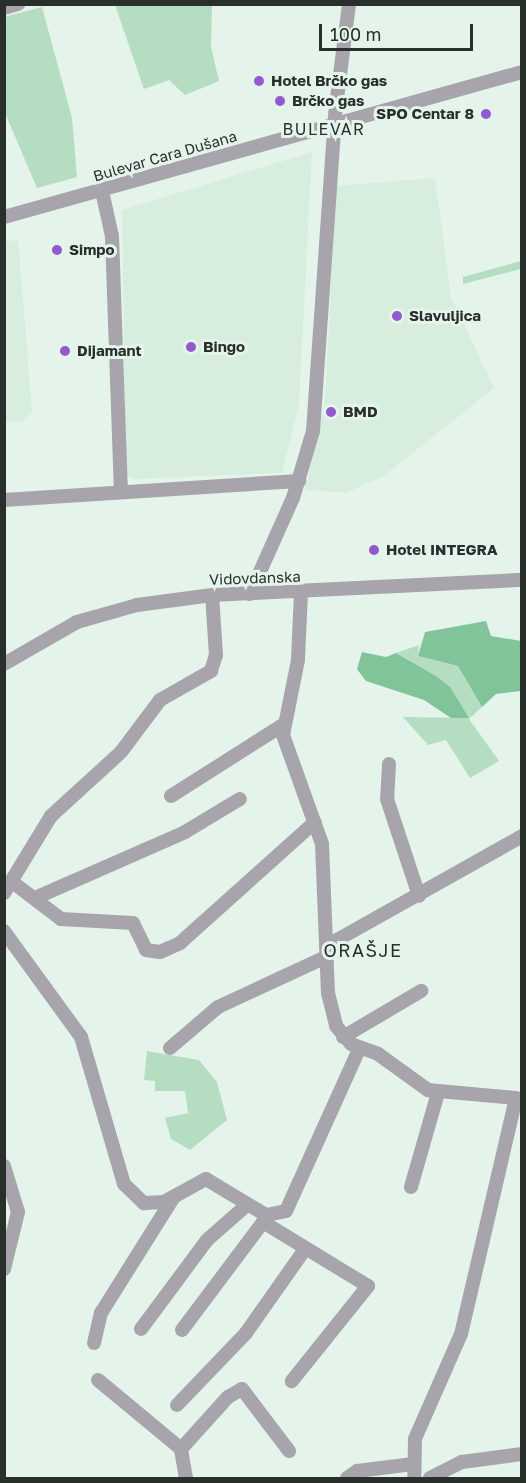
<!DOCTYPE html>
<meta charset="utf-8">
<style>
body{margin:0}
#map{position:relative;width:526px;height:1483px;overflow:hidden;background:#e5f4ea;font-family:"Golos Text",sans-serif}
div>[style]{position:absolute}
.built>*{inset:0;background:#d7eede}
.green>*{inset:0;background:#b4ddc2}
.forest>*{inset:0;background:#81c49a}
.minor>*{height:14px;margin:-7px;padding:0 7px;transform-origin:7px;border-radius:7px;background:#a7a5ab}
.dots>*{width:16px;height:16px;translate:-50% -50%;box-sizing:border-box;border:3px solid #e5f4ea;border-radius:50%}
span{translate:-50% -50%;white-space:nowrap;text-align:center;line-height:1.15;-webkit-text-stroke:6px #e5f4ea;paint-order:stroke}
.poi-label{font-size:15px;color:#292f2b;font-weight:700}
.left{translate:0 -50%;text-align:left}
.right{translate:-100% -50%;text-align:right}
.street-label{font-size:15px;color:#292f2b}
.neighbourhood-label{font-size:16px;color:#292f2b;letter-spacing:1.5px}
.quarter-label{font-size:18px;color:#292f2b;letter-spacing:1.5px}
.frame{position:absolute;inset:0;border:6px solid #292f2b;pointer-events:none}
.scale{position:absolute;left:319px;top:24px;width:154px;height:27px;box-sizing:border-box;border:3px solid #292f2b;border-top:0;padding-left:8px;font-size:18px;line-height:21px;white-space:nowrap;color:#292f2b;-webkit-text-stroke:4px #e5f4ea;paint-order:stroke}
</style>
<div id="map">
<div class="built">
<i style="clip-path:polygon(312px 152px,299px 404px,282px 473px,132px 479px,126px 473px,122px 210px)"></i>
<i style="clip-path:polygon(435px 178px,451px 297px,494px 388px,385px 475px,346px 493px,305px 490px,325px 403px,336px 186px)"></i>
<i style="clip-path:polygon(18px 239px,32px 411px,22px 421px,5px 422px,5px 242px)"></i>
</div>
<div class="green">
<i style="clip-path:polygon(115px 5px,212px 5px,211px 47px,219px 81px,185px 95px,169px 80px,144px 89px)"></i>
<i style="clip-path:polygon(42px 7px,72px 118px,77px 177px,37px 188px,5px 113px,4px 17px)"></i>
<i style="clip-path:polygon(521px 261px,521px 269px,463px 284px,463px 277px)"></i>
<i style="clip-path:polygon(419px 645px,418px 656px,458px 666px,482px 707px,469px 719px,499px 761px,470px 778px,446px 740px,428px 745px,403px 717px,469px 718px,436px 676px,396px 653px)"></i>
<i style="clip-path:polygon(147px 1051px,199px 1060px,217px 1082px,227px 1120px,190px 1150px,171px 1139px,165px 1118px,188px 1113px,185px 1091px,155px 1091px,155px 1081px,144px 1080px)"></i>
</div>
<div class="forest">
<i style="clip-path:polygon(486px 621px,491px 636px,521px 641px,521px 691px,496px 694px,482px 707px,458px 666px,418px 656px,425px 632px)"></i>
<i style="clip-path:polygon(362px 652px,386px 657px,396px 653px,436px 676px,450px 687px,469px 718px,451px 718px,424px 700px,366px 681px,357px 669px)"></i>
</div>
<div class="minor">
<i style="left:4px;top:8px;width:15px;rotate:-16deg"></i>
<i style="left:102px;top:191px;width:46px;rotate:77.5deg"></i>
<i style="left:112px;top:236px;width:253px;rotate:88deg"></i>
<i style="left:4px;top:217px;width:538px;rotate:-15.64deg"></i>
<i style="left:4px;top:500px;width:296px;rotate:-3.7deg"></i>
<i style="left:301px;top:593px;width:67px;rotate:92.6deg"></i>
<i style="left:298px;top:660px;width:76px;rotate:101.3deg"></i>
<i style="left:283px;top:735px;width:116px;rotate:70.3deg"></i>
<i style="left:322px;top:844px;width:149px;rotate:87.7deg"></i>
<i style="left:328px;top:993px;width:34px;rotate:76deg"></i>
<i style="left:336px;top:1026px;width:23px;rotate:50deg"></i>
<i style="left:351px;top:1044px;width:29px;rotate:20deg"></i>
<i style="left:378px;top:1054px;width:62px;rotate:35.8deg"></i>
<i style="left:428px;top:1090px;width:88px;rotate:5.2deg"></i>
<i style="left:516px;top:1098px;width:242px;rotate:103.1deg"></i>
<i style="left:461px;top:1334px;width:115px;rotate:113.7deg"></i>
<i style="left:415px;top:1439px;width:39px;rotate:91deg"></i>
<i style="left:250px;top:594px;width:105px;rotate:-65.9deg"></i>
<i style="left:293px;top:498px;width:70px;rotate:-73.4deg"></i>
<i style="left:313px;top:431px;width:326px;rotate:-86deg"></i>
<i style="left:336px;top:106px;width:103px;rotate:-82.7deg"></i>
<i style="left:4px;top:664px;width:84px;rotate:-29.9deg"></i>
<i style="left:77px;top:622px;width:62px;rotate:-15.8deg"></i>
<i style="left:137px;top:605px;width:76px;rotate:-7.6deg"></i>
<i style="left:212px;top:595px;width:310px;rotate:-2.8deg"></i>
<i style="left:389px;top:764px;width:35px;rotate:93deg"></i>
<i style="left:387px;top:799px;width:102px;rotate:71.7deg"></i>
<i style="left:171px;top:796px;width:133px;rotate:-32.4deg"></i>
<i style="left:11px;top:881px;width:63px;rotate:37.2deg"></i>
<i style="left:61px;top:919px;width:72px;rotate:3.2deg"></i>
<i style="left:133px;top:923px;width:30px;rotate:64deg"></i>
<i style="left:146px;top:950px;width:14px;rotate:8deg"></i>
<i style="left:160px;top:952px;width:22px;rotate:-24deg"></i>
<i style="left:180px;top:943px;width:181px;rotate:-41.9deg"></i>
<i style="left:4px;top:893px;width:90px;rotate:-58.6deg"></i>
<i style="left:51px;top:816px;width:95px;rotate:-42.4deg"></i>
<i style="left:121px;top:752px;width:65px;rotate:-53.1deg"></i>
<i style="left:160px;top:700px;width:59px;rotate:-29.6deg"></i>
<i style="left:211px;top:671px;width:17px;rotate:-73deg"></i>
<i style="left:216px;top:655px;width:60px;rotate:-93.8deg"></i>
<i style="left:35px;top:898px;width:164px;rotate:-23.7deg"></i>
<i style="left:185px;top:832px;width:64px;rotate:-31deg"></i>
<i style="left:4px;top:931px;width:131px;rotate:54deg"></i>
<i style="left:81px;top:1037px;width:153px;rotate:73.7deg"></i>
<i style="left:124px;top:1184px;width:28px;rotate:44deg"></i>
<i style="left:144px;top:1203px;width:20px;rotate:-3deg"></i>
<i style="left:164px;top:1202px;width:48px;rotate:-28.7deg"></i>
<i style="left:206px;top:1179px;width:70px;rotate:31deg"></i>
<i style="left:266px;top:1215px;width:20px;rotate:-11deg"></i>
<i style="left:286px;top:1211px;width:178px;rotate:-65.7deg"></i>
<i style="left:328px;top:945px;width:223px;rotate:-29.3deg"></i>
<i style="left:343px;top:1037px;width:91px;rotate:-30.5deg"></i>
<i style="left:170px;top:1048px;width:63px;rotate:-40.5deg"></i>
<i style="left:218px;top:1007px;width:121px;rotate:-24.9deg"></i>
<i style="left:4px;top:1166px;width:48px;rotate:73.1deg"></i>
<i style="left:18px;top:1212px;width:59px;rotate:103.8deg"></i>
<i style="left:411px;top:1187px;width:98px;rotate:-74deg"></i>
<i style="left:266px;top:1215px;width:8px;rotate:113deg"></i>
<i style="left:263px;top:1222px;width:123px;rotate:31.4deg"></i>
<i style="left:368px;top:1286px;width:122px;rotate:128.7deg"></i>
<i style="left:141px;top:1329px;width:111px;rotate:-53.4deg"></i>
<i style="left:207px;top:1240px;width:53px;rotate:-41.2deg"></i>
<i style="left:182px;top:1330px;width:135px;rotate:-53.1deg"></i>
<i style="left:94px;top:1343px;width:31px;rotate:-77deg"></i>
<i style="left:101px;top:1313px;width:136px;rotate:-57.9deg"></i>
<i style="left:98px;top:1380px;width:108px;rotate:39.7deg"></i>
<i style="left:177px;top:1405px;width:100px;rotate:-46.2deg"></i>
<i style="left:246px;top:1333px;width:103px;rotate:-54.9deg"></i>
<i style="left:186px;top:1478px;width:29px;rotate:-100deg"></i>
<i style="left:181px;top:1449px;width:70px;rotate:-47.9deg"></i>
<i style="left:228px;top:1397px;width:16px;rotate:-30deg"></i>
<i style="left:242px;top:1389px;width:78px;rotate:52.8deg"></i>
<i style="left:347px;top:1478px;width:12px;rotate:-35deg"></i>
<i style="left:357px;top:1471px;width:57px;rotate:-7deg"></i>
<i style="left:430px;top:1478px;width:36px;rotate:-27deg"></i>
<i style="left:462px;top:1462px;width:61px;rotate:-7.6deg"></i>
</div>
<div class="dots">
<i style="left:259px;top:81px;background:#9359d0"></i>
<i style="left:280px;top:101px;background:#9359d0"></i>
<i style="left:486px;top:114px;background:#9359d0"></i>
<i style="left:57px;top:250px;background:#9359d0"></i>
<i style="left:397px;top:316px;background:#9359d0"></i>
<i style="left:191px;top:347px;background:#9359d0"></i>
<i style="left:65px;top:351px;background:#9359d0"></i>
<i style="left:331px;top:412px;background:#9359d0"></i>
<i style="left:374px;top:550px;background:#9359d0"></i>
</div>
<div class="poi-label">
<span class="left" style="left:271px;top:81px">Hotel Brčko gas</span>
<span class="left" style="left:292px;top:101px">Brčko gas</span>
<span class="right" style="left:474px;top:114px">SPO Centar 8</span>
<span class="left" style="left:69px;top:250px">Simpo</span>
<span class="left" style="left:409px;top:316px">Slavuljica</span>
<span class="left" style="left:203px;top:347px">Bingo</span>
<span class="left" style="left:77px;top:351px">Dijamant</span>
<span class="left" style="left:343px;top:412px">BMD</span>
<span class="left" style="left:386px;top:550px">Hotel INTEGRA</span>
</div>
<div class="street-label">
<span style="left:165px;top:156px;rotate:-16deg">Bulevar Cara Dušana</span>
<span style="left:255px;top:578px;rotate:-2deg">Vidovdanska</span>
</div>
<div class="neighbourhood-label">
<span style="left:324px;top:129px">BULEVAR</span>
</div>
<div class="quarter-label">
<span style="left:363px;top:950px">ORAŠJE</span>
</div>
<div class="frame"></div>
<div class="scale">100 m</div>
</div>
